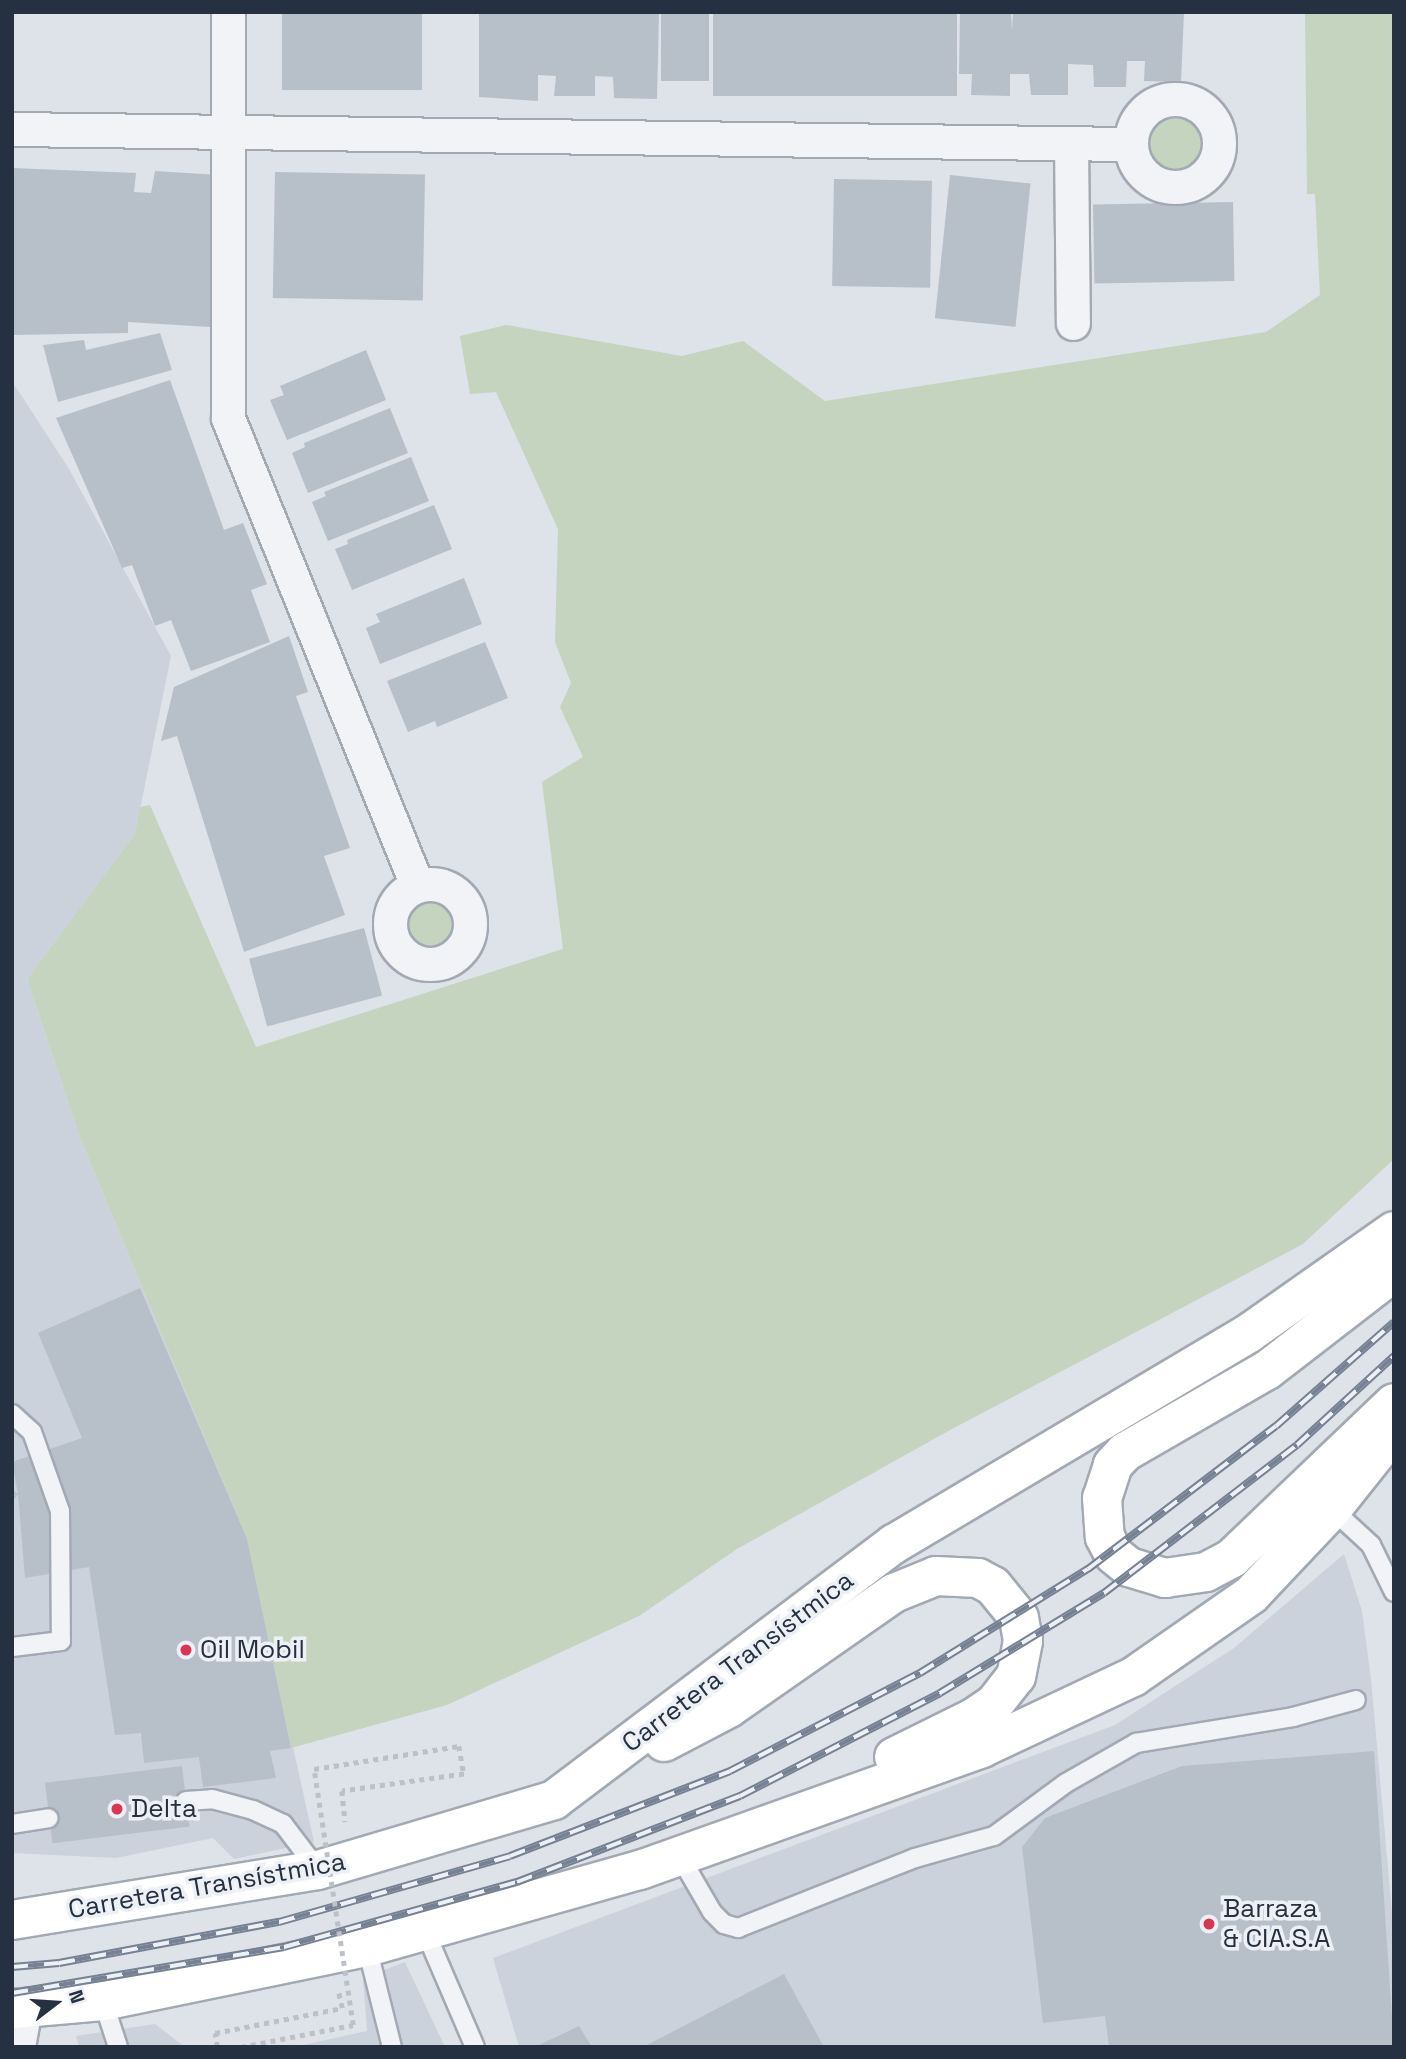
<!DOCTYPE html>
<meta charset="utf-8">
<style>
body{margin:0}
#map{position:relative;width:1406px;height:2059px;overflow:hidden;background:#dee2e9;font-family:"Space Grotesk",sans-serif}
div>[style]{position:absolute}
.built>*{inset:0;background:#ccd2db}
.green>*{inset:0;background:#c4d4be}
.round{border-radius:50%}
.building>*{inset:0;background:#b7bfc9;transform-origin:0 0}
.path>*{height:4.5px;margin-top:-2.25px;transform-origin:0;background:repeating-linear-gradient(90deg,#bcc0c8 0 5px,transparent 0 10px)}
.roads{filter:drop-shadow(2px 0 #a3a9b3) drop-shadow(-2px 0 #a3a9b3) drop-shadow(0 2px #a3a9b3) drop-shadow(0 -2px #a3a9b3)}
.lane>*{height:18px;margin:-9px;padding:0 9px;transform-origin:9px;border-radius:9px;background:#f1f3f7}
.street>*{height:33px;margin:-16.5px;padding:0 16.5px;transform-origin:16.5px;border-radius:16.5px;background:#f1f3f7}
.street>.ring{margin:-16.5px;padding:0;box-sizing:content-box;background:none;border:33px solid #f1f3f7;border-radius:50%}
.primary>*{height:38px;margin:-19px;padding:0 19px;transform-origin:19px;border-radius:19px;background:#fff}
.rail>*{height:8px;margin-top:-4px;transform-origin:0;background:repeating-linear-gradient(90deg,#edf1f6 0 16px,#768294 0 32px);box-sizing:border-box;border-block:2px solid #768294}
.path-bridge>*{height:4.5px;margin-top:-2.25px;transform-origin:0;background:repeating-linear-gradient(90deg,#bcc0c8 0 5px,transparent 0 10px)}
.dots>*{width:19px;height:19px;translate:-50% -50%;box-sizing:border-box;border:4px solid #edf1f6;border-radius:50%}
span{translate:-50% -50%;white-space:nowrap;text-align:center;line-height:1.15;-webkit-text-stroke:7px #edf1f6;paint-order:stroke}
.poi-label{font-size:26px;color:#253041}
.left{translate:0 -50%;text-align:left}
.street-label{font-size:26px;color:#253041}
.frame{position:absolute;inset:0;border:14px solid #253041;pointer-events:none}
.north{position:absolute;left:21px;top:1968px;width:70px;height:70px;-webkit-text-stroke:5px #edf1f6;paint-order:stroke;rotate:73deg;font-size:19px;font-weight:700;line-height:28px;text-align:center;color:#253041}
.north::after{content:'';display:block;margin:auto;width:24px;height:32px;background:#253041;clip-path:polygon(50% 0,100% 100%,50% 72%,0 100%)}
</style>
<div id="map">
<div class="built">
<i style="clip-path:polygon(12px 381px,69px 469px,171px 656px,135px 834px,27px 979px,81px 1140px,247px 1539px,314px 1842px,234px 1859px,213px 1838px,116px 1858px,12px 1853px)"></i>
<i style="clip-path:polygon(1344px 1554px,1362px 1611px,1371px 1679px,1394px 1936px,1394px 2047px,519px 2047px,493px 1958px,1115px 1725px,1234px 1648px)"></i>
<i style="clip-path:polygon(405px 1962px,445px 2047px,294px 2047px,367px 2031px,363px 1978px)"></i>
<i style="clip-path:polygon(155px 2024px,185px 2047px,79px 2047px,76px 2036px)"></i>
</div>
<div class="green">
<i style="clip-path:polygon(1305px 12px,1394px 12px,1394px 1159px,1303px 1244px,950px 1430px,737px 1549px,639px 1616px,447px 1705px,291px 1748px,247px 1539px,81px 1140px,27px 979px,135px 834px,140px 807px,150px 805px,256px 1047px,563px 949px,542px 782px,583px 757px,560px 707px,571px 683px,555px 642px,558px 529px,496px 392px,470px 394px,460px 336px,506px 325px,682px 356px,743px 341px,825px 401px,1266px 332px,1320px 295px,1315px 194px,1307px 194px)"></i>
<i class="round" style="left:1148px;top:114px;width:58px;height:58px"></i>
<i class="round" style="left:402px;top:895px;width:58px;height:58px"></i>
</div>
<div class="building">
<i style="left:282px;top:12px;width:140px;height:78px"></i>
<i style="clip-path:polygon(479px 12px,659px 12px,657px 99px,614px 98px,613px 77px,595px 76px,595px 96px,554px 96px,556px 76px,538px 75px,538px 101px,479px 97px)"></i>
<i style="left:661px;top:12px;width:48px;height:69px"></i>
<i style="left:713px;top:12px;width:244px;height:84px"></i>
<i style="clip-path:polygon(960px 12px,1011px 12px,1012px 31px,1013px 12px,1184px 12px,1181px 82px,1144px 81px,1145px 61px,1127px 61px,1126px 87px,1094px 87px,1093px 65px,1068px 64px,1068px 95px,1031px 95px,1029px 74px,1010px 74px,1010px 96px,971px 95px,972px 74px,959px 74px)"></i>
<i style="clip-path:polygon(12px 168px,136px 173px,134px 192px,151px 193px,155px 171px,218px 175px,210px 327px,128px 322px,128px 333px,12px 335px)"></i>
<i style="left:275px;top:172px;width:150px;height:126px;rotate:1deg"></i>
<i style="left:950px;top:175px;width:81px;height:144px;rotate:6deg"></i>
<i style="left:834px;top:179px;width:98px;height:107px;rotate:1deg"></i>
<i style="left:1233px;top:202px;width:79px;height:140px;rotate:89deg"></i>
<i style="clip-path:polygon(160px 333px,172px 370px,58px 402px,43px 345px,84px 340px,86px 350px)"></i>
<i style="clip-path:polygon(366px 350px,386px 400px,287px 440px,270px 400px,284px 395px,280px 386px)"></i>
<i style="clip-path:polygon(170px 380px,224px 530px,243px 523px,267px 584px,251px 590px,270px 642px,191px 671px,171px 620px,155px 626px,132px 565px,122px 568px,56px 418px)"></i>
<i style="clip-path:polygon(390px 408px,408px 453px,308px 493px,292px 453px,305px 447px,304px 443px)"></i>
<i style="clip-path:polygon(411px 457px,429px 501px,328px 541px,312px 502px,326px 496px,324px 492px)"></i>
<i style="clip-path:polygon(434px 505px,452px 549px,352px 590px,335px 549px,348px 544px,347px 540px)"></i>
<i style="clip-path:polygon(464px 578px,482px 624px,380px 664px,366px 628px,380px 622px,376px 614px)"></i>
<i style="clip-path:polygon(289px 636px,308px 692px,296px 696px,350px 848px,324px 856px,345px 915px,244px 952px,177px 736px,161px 741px,174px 687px)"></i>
<i style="clip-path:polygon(485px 642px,508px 698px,437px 727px,435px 721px,408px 732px,387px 681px)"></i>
<i style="left:364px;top:928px;width:70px;height:119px;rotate:75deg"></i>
<i style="clip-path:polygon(140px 1288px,247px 1539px,291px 1748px,270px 1751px,276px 1778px,203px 1787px,199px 1757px,144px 1763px,141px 1733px,115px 1735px,89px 1567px,25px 1578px,18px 1494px,12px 1502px,12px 1489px,18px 1494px,12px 1462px,82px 1438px,38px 1333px)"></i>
<i style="clip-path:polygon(1374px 1751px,1394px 2047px,1109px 2047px,1105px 2016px,1043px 2023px,1022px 1847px,1045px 1818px,1182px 1766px)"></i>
<i style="left:182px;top:1766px;width:61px;height:138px;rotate:83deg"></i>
<i style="clip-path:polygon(784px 1974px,824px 2047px,643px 2047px)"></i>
<i style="clip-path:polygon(579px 2026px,592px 2047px,535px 2047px)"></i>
</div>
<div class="path">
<i style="left:342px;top:1791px;width:31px;rotate:84deg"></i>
<i style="left:217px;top:2047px;width:14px;rotate:-98deg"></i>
<i style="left:215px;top:2033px;width:129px;rotate:-11.1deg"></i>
<i style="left:342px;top:2008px;width:18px;rotate:-103deg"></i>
</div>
<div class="roads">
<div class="lane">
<i style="left:12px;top:1414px;width:27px;rotate:42deg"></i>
<i style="left:32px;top:1432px;width:84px;rotate:70.5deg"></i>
<i style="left:60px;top:1511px;width:130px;rotate:89.6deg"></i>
<i style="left:61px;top:1641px;width:49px;rotate:173deg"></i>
<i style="left:1332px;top:1509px;width:53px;rotate:42.7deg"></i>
<i style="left:1371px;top:1545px;width:52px;rotate:63.9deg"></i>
<i style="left:186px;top:1801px;width:26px;rotate:-4deg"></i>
<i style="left:212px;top:1799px;width:42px;rotate:15deg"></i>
<i style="left:253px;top:1810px;width:33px;rotate:25deg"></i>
<i style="left:283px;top:1824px;width:58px;rotate:52.7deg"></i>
<i style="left:12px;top:1824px;width:37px;rotate:-9deg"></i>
<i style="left:679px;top:1855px;width:66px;rotate:59.9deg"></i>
<i style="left:712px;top:1912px;width:17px;rotate:45deg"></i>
<i style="left:724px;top:1924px;width:15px;rotate:16deg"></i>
<i style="left:738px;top:1928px;width:190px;rotate:-21.6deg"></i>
<i style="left:915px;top:1858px;width:82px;rotate:-15.6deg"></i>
<i style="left:994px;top:1836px;width:89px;rotate:-36.4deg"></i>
<i style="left:1066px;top:1783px;width:81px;rotate:-29.7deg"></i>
<i style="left:1136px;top:1743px;width:159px;rotate:-9.4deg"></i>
<i style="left:1293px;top:1717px;width:65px;rotate:-15.1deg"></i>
<i style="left:425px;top:1931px;width:126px;rotate:66.7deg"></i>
<i style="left:367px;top:1947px;width:103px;rotate:76deg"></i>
<i style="left:103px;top:2001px;width:48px;rotate:71.9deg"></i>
</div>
<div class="street">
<i style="left:228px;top:12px;width:406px;rotate:90deg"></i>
<i style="left:228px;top:418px;width:504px;rotate:67.97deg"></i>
<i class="ring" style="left:1131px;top:99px;width:55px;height:55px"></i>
<i style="left:12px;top:129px;width:1119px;rotate:0.77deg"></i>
<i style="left:1071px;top:144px;width:179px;rotate:89.4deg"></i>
<i class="ring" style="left:390px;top:884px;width:47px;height:47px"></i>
<i style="left:18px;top:2047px;width:39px;rotate:-80deg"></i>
</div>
<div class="primary">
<i style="left:1394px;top:1272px;width:160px;rotate:142.3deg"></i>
<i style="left:1267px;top:1370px;width:164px;rotate:150deg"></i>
<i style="left:1125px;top:1452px;width:18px;rotate:133deg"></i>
<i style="left:1113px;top:1465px;width:35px;rotate:108deg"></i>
<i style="left:1102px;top:1498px;width:39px;rotate:86deg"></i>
<i style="left:1105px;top:1537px;width:20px;rotate:63deg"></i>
<i style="left:1114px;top:1555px;width:19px;rotate:39deg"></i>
<i style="left:1129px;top:1567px;width:38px;rotate:17deg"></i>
<i style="left:1165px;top:1578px;width:41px;rotate:-8.3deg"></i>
<i style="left:1206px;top:1572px;width:30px;rotate:-28deg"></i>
<i style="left:1232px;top:1558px;width:224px;rotate:-43.7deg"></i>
<i style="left:664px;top:1742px;width:73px;rotate:-27.6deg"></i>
<i style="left:729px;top:1708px;width:201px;rotate:-34.9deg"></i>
<i style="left:894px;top:1593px;width:45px;rotate:-22deg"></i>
<i style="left:936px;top:1576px;width:42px;rotate:2.7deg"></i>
<i style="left:978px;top:1578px;width:17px;rotate:28deg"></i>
<i style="left:993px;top:1586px;width:41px;rotate:50.9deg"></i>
<i style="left:1019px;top:1618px;width:23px;rotate:80deg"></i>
<i style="left:1023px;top:1641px;width:36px;rotate:101deg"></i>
<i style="left:1016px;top:1676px;width:36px;rotate:128deg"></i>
<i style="left:994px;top:1704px;width:25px;rotate:146deg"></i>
<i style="left:973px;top:1718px;width:88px;rotate:153.7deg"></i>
<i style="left:12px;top:1920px;width:310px;rotate:-9.3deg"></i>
<i style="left:318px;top:1870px;width:246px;rotate:-16.5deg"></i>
<i style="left:554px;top:1800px;width:426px;rotate:-37deg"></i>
<i style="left:894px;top:1544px;width:413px;rotate:-30.7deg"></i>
<i style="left:1249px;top:1333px;width:177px;rotate:-35.1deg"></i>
<i style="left:12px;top:2009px;width:91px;rotate:-5deg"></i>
<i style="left:103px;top:2001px;width:269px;rotate:-11.6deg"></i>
<i style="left:367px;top:1947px;width:284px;rotate:-15.8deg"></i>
<i style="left:640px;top:1870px;width:363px;rotate:-19.6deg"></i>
<i style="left:982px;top:1748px;width:167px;rotate:-25.2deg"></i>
<i style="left:1133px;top:1677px;width:144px;rotate:-34.8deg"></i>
<i style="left:1251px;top:1595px;width:118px;rotate:-46.7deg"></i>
<i style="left:1332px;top:1509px;width:100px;rotate:-51.5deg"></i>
</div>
</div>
<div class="rail">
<i style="left:12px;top:1967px;width:47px;rotate:-4.9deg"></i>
<i style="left:59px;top:1963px;width:224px;rotate:-10.6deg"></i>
<i style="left:279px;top:1922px;width:240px;rotate:-15.9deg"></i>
<i style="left:510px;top:1856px;width:236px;rotate:-21.1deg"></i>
<i style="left:730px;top:1771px;width:214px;rotate:-27.3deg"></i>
<i style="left:920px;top:1673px;width:198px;rotate:-31.8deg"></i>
<i style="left:1088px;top:1569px;width:236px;rotate:-37.3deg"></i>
<i style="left:1276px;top:1426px;width:157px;rotate:-41.4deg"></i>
<i style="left:12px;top:1993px;width:276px;rotate:-9.6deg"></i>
<i style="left:284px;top:1947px;width:242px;rotate:-15.6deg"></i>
<i style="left:517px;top:1882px;width:239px;rotate:-21.1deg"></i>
<i style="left:740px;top:1796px;width:225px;rotate:-27.2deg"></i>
<i style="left:940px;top:1693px;width:192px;rotate:-31.4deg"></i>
<i style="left:1104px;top:1593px;width:243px;rotate:-37.5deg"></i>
<i style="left:1297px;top:1445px;width:132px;rotate:-42.5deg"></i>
</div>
<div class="path-bridge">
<i style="left:241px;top:2047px;width:114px;rotate:-11.1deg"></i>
<i style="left:353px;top:2025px;width:259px;rotate:-98.7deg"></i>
<i style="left:314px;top:1769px;width:147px;rotate:-9deg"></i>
<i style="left:459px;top:1746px;width:28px;rotate:80deg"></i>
<i style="left:464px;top:1774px;width:123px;rotate:172.1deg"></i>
</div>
<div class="dots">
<i style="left:186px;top:1650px;background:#da3654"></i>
<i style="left:117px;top:1809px;background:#da3654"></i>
<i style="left:1209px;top:1924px;background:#da3654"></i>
</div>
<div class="poi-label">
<span class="left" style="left:200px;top:1650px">Oil Mobil</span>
<span class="left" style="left:131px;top:1809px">Delta</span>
<span class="left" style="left:1223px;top:1924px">Barraza<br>&amp; CIA.S.A</span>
</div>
<div class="street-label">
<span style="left:738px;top:1662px;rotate:-37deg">Carretera Transístmica</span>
<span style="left:207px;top:1886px;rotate:-10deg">Carretera Transístmica</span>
</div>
<div class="frame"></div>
<div class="north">N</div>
</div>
